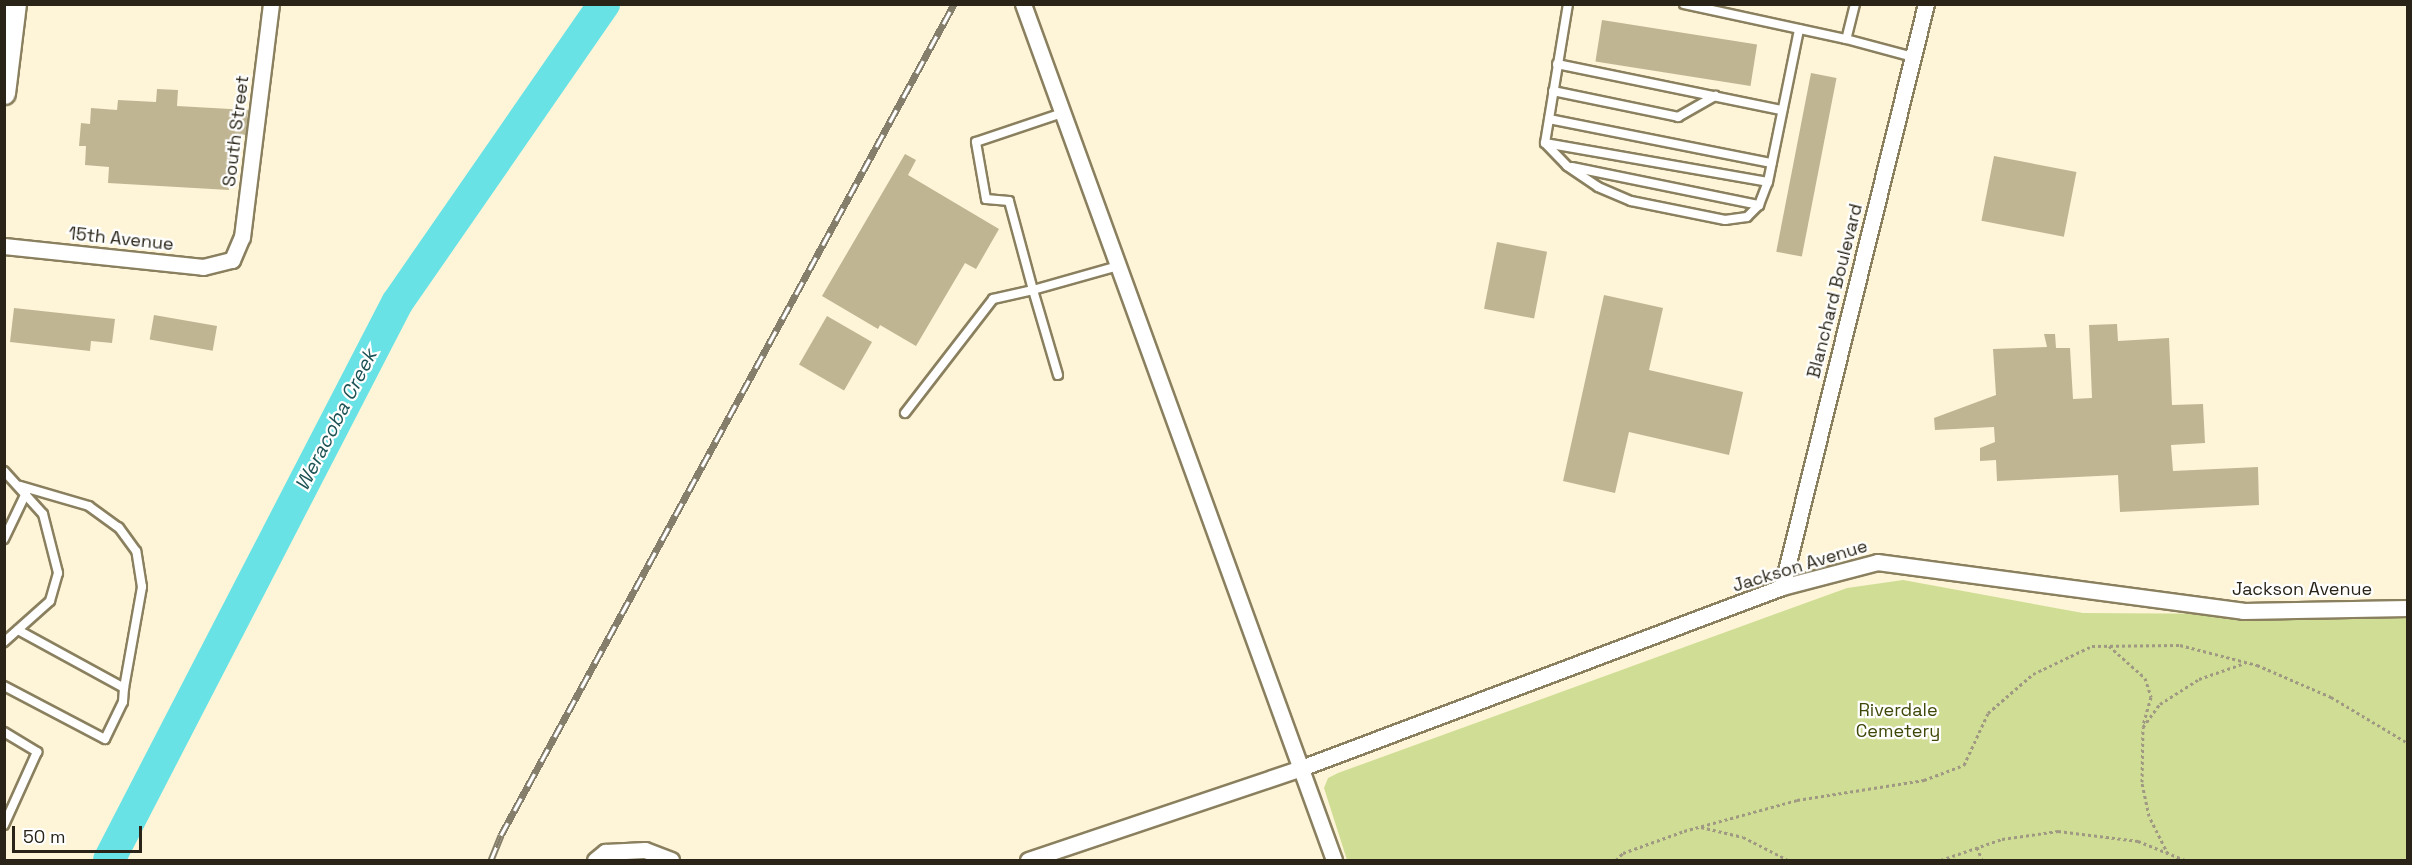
<!DOCTYPE html>
<style>
body{margin:0}
#map{position:relative;width:2412px;height:865px;overflow:hidden;background:#fef5d8;font-family:"Space Grotesk",sans-serif}
div>[style]{position:absolute}
.green>*{inset:0;background:#d0de95}
.river>*{height:32px;margin:-16px;padding:0 16px;transform-origin:16px;border-radius:16px;background:#68e2e5}
.building>*{inset:0;background:#c0b592;transform-origin:0 0}
.path>*{height:3px;margin-top:-1.5px;transform-origin:0;background:repeating-linear-gradient(90deg,#9f9882 0 3px,transparent 0 6px)}
.roads{filter:drop-shadow(2px 0 #8a805f) drop-shadow(-2px 0 #8a805f) drop-shadow(0 2px #8a805f) drop-shadow(0 -2px #8a805f)}
.lane>*{height:8px;margin:-4px;padding:0 4px;transform-origin:4px;border-radius:4px;background:#fff}
.street>*{height:15px;margin:-7.5px;padding:0 7.5px;transform-origin:7.5px;border-radius:7.5px;background:#fff}
.secondary>*{height:21px;margin:-10.5px;padding:0 10.5px;transform-origin:10.5px;border-radius:10.5px;background:#fff}
.rail>*{height:7px;margin-top:-3.5px;transform-origin:0;background:repeating-linear-gradient(90deg,#fff 0 14px,#857e6a 0 28px);box-sizing:border-box;border-block:2px solid #857e6a}
span{translate:-50% -50%;white-space:nowrap;text-align:center;line-height:1.15;-webkit-text-stroke:4.5px #fff;paint-order:stroke}
.street-label{font-size:18px;color:#292417}
.park-label{font-size:18px;color:#404808}
.water-label{font-size:20px;color:#1e5355;font-style:italic}
.frame{position:absolute;inset:0;border:6px solid #292417;pointer-events:none}
.scale{position:absolute;left:12px;top:826px;width:130px;height:27px;box-sizing:border-box;border:3px solid #292417;border-top:0;padding-left:8px;font-size:18px;line-height:21px;white-space:nowrap;color:#292417;-webkit-text-stroke:4px #fff;paint-order:stroke}
</style>
<div id="map">
<div class="green">
<i style="clip-path:polygon(1903px 580px,2083px 613px,2407px 615px,2407px 860px,1347px 860px,1324px 788px,1328px 778px,1338px 773px,1847px 588px)"></i>
</div>
<div class="river">
<i style="left:109px;top:860px;width:627px;rotate:-62.66deg"></i>
<i style="left:397px;top:303px;width:364px;rotate:-55.3deg"></i>
</div>
<div class="building">
<i style="left:1602px;top:20px;width:157px;height:42px;rotate:9deg"></i>
<i style="left:1811px;top:73px;width:26px;height:182px;rotate:11deg"></i>
<i style="clip-path:polygon(157px 89px,178px 90px,177px 106px,248px 110px,246px 135px,232px 134px,229px 190px,108px 183px,109px 167px,85px 165px,86px 146px,79px 146px,81px 123px,90px 124px,91px 108px,117px 110px,118px 100px,156px 102px)"></i>
<i style="clip-path:polygon(905px 154px,916px 160px,908px 175px,999px 229px,976px 269px,965px 263px,916px 346px,880px 325px,878px 329px,822px 296px)"></i>
<i style="left:1994px;top:156px;width:84px;height:66px;rotate:11deg"></i>
<i style="left:1497px;top:242px;width:51px;height:68px;rotate:11deg"></i>
<i style="clip-path:polygon(1604px 295px,1663px 308px,1649px 370px,1743px 392px,1729px 455px,1629px 432px,1615px 493px,1563px 481px)"></i>
<i style="clip-path:polygon(14px 308px,115px 319px,112px 343px,91px 341px,90px 351px,10px 342px)"></i>
<i style="left:154px;top:315px;width:64px;height:25px;rotate:10deg"></i>
<i style="left:827px;top:316px;width:52px;height:56px;rotate:30deg"></i>
<i style="clip-path:polygon(2117px 324px,2118px 341px,2169px 338px,2172px 405px,2203px 404px,2205px 443px,2171px 445px,2173px 471px,2258px 467px,2259px 505px,2120px 512px,2118px 475px,1997px 481px,1996px 460px,1980px 461px,1980px 448px,1995px 442px,1994px 427px,1935px 430px,1934px 418px,1996px 395px,1993px 349px,2047px 347px,2044px 334px,2055px 334px,2056px 348px,2070px 348px,2073px 399px,2092px 398px,2089px 325px)"></i>
</div>
<div class="path">
<i style="left:2109px;top:646px;width:48px;rotate:41.6deg"></i>
<i style="left:2145px;top:678px;width:20px;rotate:72deg"></i>
<i style="left:2151px;top:697px;width:29px;rotate:106deg"></i>
<i style="left:1701px;top:827px;width:43px;rotate:13.4deg"></i>
<i style="left:1743px;top:837px;width:51px;rotate:27.1deg"></i>
<i style="left:1977px;top:847px;width:14px;rotate:69deg"></i>
<i style="left:2168px;top:854px;width:42px;rotate:-116.6deg"></i>
<i style="left:2149px;top:816px;width:35px;rotate:-102deg"></i>
<i style="left:2142px;top:782px;width:55px;rotate:-89deg"></i>
<i style="left:2143px;top:727px;width:29px;rotate:-54deg"></i>
<i style="left:2160px;top:704px;width:46px;rotate:-32.7deg"></i>
<i style="left:2199px;top:679px;width:49px;rotate:-19.2deg"></i>
<i style="left:1616px;top:860px;width:10px;rotate:-45deg"></i>
<i style="left:1623px;top:853px;width:65px;rotate:-19.8deg"></i>
<i style="left:1684px;top:831px;width:117px;rotate:-15.3deg"></i>
<i style="left:1797px;top:800px;width:129px;rotate:-8.9deg"></i>
<i style="left:1924px;top:780px;width:43px;rotate:-20.6deg"></i>
<i style="left:1964px;top:765px;width:57px;rotate:-65.2deg"></i>
<i style="left:1988px;top:713px;width:60px;rotate:-40.9deg"></i>
<i style="left:2033px;top:674px;width:65px;rotate:-25.4deg"></i>
<i style="left:2092px;top:646px;width:88px;rotate:-0.7deg"></i>
<i style="left:2180px;top:645px;width:80px;rotate:14.6deg"></i>
<i style="left:2257px;top:665px;width:81px;rotate:23.4deg"></i>
<i style="left:2331px;top:697px;width:90px;rotate:30.9deg"></i>
<i style="left:1941px;top:860px;width:65px;rotate:-19deg"></i>
<i style="left:2002px;top:839px;width:57px;rotate:-8.1deg"></i>
<i style="left:2058px;top:831px;width:81px;rotate:7.1deg"></i>
<i style="left:2138px;top:841px;width:51px;rotate:22deg"></i>
</div>
<div class="roads">
<div class="lane">
<i style="left:1568px;top:4px;width:141px;rotate:99.4deg"></i>
<i style="left:1545px;top:143px;width:32px;rotate:46deg"></i>
<i style="left:1567px;top:166px;width:37px;rotate:34deg"></i>
<i style="left:1598px;top:187px;width:36px;rotate:23deg"></i>
<i style="left:1631px;top:201px;width:96px;rotate:11.4deg"></i>
<i style="left:1725px;top:220px;width:22px;rotate:-8deg"></i>
<i style="left:1747px;top:217px;width:17px;rotate:-45deg"></i>
<i style="left:1759px;top:205px;width:25px;rotate:-69deg"></i>
<i style="left:1768px;top:182px;width:156px;rotate:-78.5deg"></i>
<i style="left:1684px;top:4px;width:166px;rotate:12.2deg"></i>
<i style="left:1855px;top:4px;width:36px;rotate:104deg"></i>
<i style="left:1846px;top:39px;width:69px;rotate:15deg"></i>
<i style="left:1557px;top:64px;width:230px;rotate:11.6deg"></i>
<i style="left:1553px;top:91px;width:128px;rotate:11.7deg"></i>
<i style="left:1678px;top:117px;width:43px;rotate:-29.6deg"></i>
<i style="left:1549px;top:119px;width:227px;rotate:11.2deg"></i>
<i style="left:1545px;top:143px;width:226px;rotate:9.9deg"></i>
<i style="left:1572px;top:167px;width:191px;rotate:11.5deg"></i>
<i style="left:1058px;top:375px;width:89px;rotate:-106.4deg"></i>
<i style="left:1033px;top:290px;width:88px;rotate:-15.8deg"></i>
<i style="left:905px;top:413px;width:144px;rotate:-52.3deg"></i>
<i style="left:993px;top:299px;width:41px;rotate:-12.7deg"></i>
<i style="left:1033px;top:290px;width:92px;rotate:-105.1deg"></i>
<i style="left:1009px;top:201px;width:23px;rotate:-175deg"></i>
<i style="left:986px;top:199px;width:58px;rotate:-100deg"></i>
<i style="left:976px;top:142px;width:91px;rotate:-18.6deg"></i>
<i style="left:4px;top:471px;width:58px;rotate:47.8deg"></i>
<i style="left:43px;top:514px;width:61px;rotate:75.7deg"></i>
<i style="left:58px;top:573px;width:29px;rotate:106deg"></i>
<i style="left:50px;top:601px;width:62px;rotate:138.3deg"></i>
<i style="left:4px;top:539px;width:51px;rotate:-64.4deg"></i>
<i style="left:18px;top:630px;width:121px;rotate:28.7deg"></i>
<i style="left:124px;top:688px;width:103px;rotate:-79.9deg"></i>
<i style="left:142px;top:587px;width:36px;rotate:-99deg"></i>
<i style="left:136px;top:551px;width:29px;rotate:-126deg"></i>
<i style="left:119px;top:528px;width:37px;rotate:-144deg"></i>
<i style="left:89px;top:506px;width:72px;rotate:-163.8deg"></i>
<i style="left:4px;top:686px;width:114px;rotate:27.7deg"></i>
<i style="left:105px;top:739px;width:41px;rotate:-64.1deg"></i>
<i style="left:123px;top:702px;width:14px;rotate:-86deg"></i>
<i style="left:4px;top:732px;width:39px;rotate:31deg"></i>
<i style="left:37px;top:752px;width:80px;rotate:114.3deg"></i>
</div>
<div class="street">
<i style="left:1023px;top:4px;width:911px;rotate:70.03deg"></i>
<i style="left:4px;top:246px;width:200px;rotate:6deg"></i>
<i style="left:203px;top:267px;width:30px;rotate:-14deg"></i>
<i style="left:232px;top:260px;width:25px;rotate:-67deg"></i>
<i style="left:242px;top:237px;width:235px;rotate:-82.9deg"></i>
<i style="left:1782px;top:587px;width:601px;rotate:-76.13deg"></i>
<i style="left:595px;top:860px;width:13px;rotate:-39deg"></i>
<i style="left:605px;top:852px;width:40px;rotate:-2.9deg"></i>
<i style="left:645px;top:850px;width:28px;rotate:21deg"></i>
<i style="left:1028px;top:860px;width:288px;rotate:-18.6deg"></i>
<i style="left:1301px;top:768px;width:514px;rotate:-20.62deg"></i>
<i style="left:1782px;top:587px;width:98px;rotate:-14.7deg"></i>
<i style="left:1877px;top:562px;width:369px;rotate:7.6deg"></i>
<i style="left:2243px;top:611px;width:165px;rotate:-1deg"></i>
</div>
<div class="secondary">
<i style="left:4px;top:93px;width:90px;rotate:-83deg"></i>
</div>
</div>
<div class="rail">
<i style="left:491px;top:860px;width:27px;rotate:-68deg"></i>
<i style="left:501px;top:835px;width:946px;rotate:-61.4deg"></i>
</div>
<div class="street-label">
<span style="left:236px;top:131px;rotate:-83deg">South Street</span>
<span style="left:121px;top:239px;rotate:6deg">15th Avenue</span>
<span style="left:1835px;top:291px;rotate:-76deg">Blanchard Boulevard</span>
<span style="left:1800px;top:566px;rotate:-17deg">Jackson Avenue</span>
<span style="left:2302px;top:589px">Jackson Avenue</span>
</div>
<div class="park-label">
<span style="left:1898px;top:721px">Riverdale<br>Cemetery</span>
</div>
<div class="water-label">
<span style="left:336px;top:420px;rotate:-63deg">Weracoba Creek</span>
</div>
<div class="frame"></div>
<div class="scale">50 m</div>
</div>
